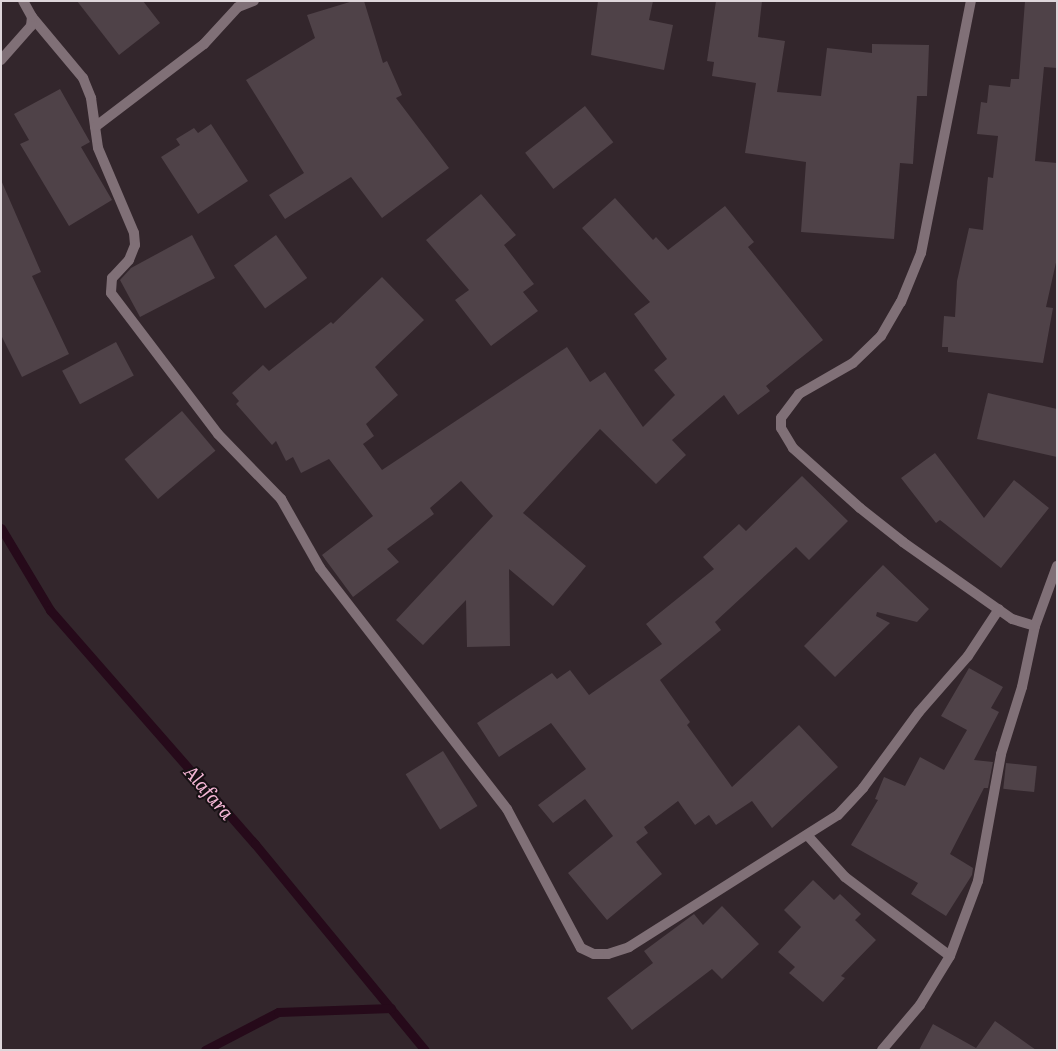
<!DOCTYPE html>
<style>
body{margin:0}
#map{position:relative;width:1058px;height:1051px;overflow:hidden;background:#33262c;font-family:Literata,serif}
div>[style]{position:absolute}
.stream>*{height:9px;margin:-4.5px;padding:0 4.5px;transform-origin:4.5px;border-radius:4.5px;background:#260a1a}
.building>*{inset:0;background:#4f4248;transform-origin:0 0}
.street>*{height:10px;margin:-5px;padding:0 5px;transform-origin:5px;border-radius:5px;background:#807077}
span{translate:-50% -50%;white-space:nowrap;text-align:center;line-height:1.15;-webkit-text-stroke:4px #171114;paint-order:stroke}
.water-label{font-size:19px;color:#f5b6d5;font-style:italic}
.frame{position:absolute;inset:0;border:2px solid #ded6da;pointer-events:none}
</style>
<div id="map">
<div class="stream">
<i style="left:1px;top:528px;width:96px;rotate:59.1deg"></i>
<i style="left:50px;top:610px;width:311px;rotate:48.8deg"></i>
<i style="left:255px;top:844px;width:267px;rotate:50.5deg"></i>
<i style="left:205px;top:1050px;width:82px;rotate:-27.5deg"></i>
<i style="left:278px;top:1012px;width:113px;rotate:-2deg"></i>
</div>
<div class="building">
<i style="clip-path:polygon(77px 1px,143px 1px,160px 23px,119px 55px)"></i>
<i style="clip-path:polygon(353px 1px,364px 1px,383px 63px,387px 61px,402px 95px,396px 98px,449px 168px,382px 218px,351px 177px,285px 219px,269px 195px,304px 173px,246px 80px,315px 38px,307px 15px)"></i>
<i style="clip-path:polygon(598px 1px,653px 1px,649px 20px,673px 25px,664px 70px,591px 55px)"></i>
<i style="clip-path:polygon(716px 1px,762px 1px,758px 37px,785px 41px,777px 92px,821px 96px,827px 48px,872px 53px,872px 44px,929px 45px,927px 96px,917px 96px,913px 164px,900px 163px,894px 239px,801px 232px,806px 162px,745px 153px,756px 83px,712px 76px,714px 62px,707px 61px)"></i>
<i style="clip-path:polygon(1025px 1px,1057px 1px,1057px 68px,1044px 67px,1035px 161px,1057px 163px,1057px 258px,1046px 307px,1053px 308px,1043px 363px,948px 352px,948px 347px,942px 347px,944px 316px,955px 317px,957px 281px,969px 228px,983px 230px,988px 177px,993px 178px,998px 136px,977px 134px,981px 102px,987px 103px,989px 85px,1010px 87px,1011px 79px,1019px 79px)"></i>
<i style="clip-path:polygon(60px 89px,90px 142px,81px 147px,112px 200px,69px 226px,20px 144px,29px 140px,14px 114px)"></i>
<i style="left:585px;top:106px;width:46px;height:76px;rotate:52deg"></i>
<i style="clip-path:polygon(211px 124px,248px 181px,198px 214px,161px 157px,180px 145px,176px 139px,194px 128px,198px 133px)"></i>
<i style="clip-path:polygon(1px 180px,41px 272px,32px 276px,69px 354px,22px 377px,1px 335px)"></i>
<i style="clip-path:polygon(481px 194px,516px 235px,504px 245px,534px 284px,523px 292px,538px 311px,491px 346px,455px 300px,469px 290px,426px 240px)"></i>
<i style="clip-path:polygon(615px 198px,653px 240px,656px 237px,668px 250px,725px 206px,754px 242px,748px 247px,823px 340px,766px 386px,770px 391px,738px 415px,724px 395px,672px 440px,686px 455px,656px 484px,600px 429px,523px 513px,586px 566px,553px 606px,509px 569px,510px 646px,467px 647px,466px 600px,423px 645px,396px 620px,493px 516px,461px 481px,430px 508px,434px 514px,387px 549px,399px 562px,353px 597px,322px 555px,373px 516px,329px 459px,301px 473px,293px 457px,286px 461px,276px 441px,272px 445px,236px 404px,239px 401px,232px 393px,263px 365px,269px 371px,331px 322px,333px 324px,382px 277px,424px 320px,375px 367px,398px 395px,366px 424px,374px 436px,363px 444px,382px 470px,567px 347px,590px 382px,605px 372px,643px 427px,675px 395px,654px 370px,667px 359px,634px 314px,650px 302px,582px 228px)"></i>
<i style="clip-path:polygon(192px 235px,215px 278px,140px 317px,120px 280px,131px 268px)"></i>
<i style="left:276px;top:235px;width:53px;height:52px;rotate:54deg"></i>
<i style="left:116px;top:342px;width:38px;height:61px;rotate:62deg"></i>
<i style="clip-path:polygon(988px 393px,1057px 409px,1057px 457px,977px 439px)"></i>
<i style="left:182px;top:411px;width:52px;height:75px;rotate:50deg"></i>
<i style="clip-path:polygon(935px 453px,984px 518px,1014px 480px,1049px 508px,1001px 568px,940px 520px,936px 523px,901px 478px)"></i>
<i style="clip-path:polygon(802px 476px,848px 521px,809px 560px,796px 547px,715px 622px,721px 630px,660px 680px,690px 722px,687px 725px,732px 787px,799px 725px,838px 767px,772px 828px,752px 801px,716px 825px,709px 815px,695px 825px,678px 801px,644px 827px,648px 833px,636px 842px,662px 874px,607px 920px,568px 873px,613px 836px,585px 799px,553px 823px,538px 805px,586px 769px,551px 723px,499px 757px,477px 723px,552px 673px,557px 679px,570px 670px,589px 695px,662px 644px,646px 624px,714px 569px,703px 557px,739px 524px,746px 531px)"></i>
<i style="clip-path:polygon(883px 565px,929px 609px,917px 622px,877px 612px,876px 616px,890px 623px,835px 677px,804px 646px)"></i>
<i style="clip-path:polygon(969px 668px,1003px 687px,991px 708px,999px 712px,974px 760px,993px 762px,988px 788px,984px 788px,950px 854px,973px 868px,972px 875px,946px 916px,911px 894px,918px 883px,851px 845px,878px 800px,875px 799px,884px 777px,905px 786px,920px 757px,944px 770px,967px 730px,941px 716px)"></i>
<i style="left:443px;top:751px;width:65px;height:44px;rotate:58deg"></i>
<i style="left:1006px;top:763px;width:31px;height:26px;rotate:6deg"></i>
<i style="clip-path:polygon(813px 880px,834px 900px,840px 894px,861px 914px,855px 920px,876px 940px,841px 976px,845px 978px,823px 1002px,789px 973px,795px 967px,778px 952px,801px 927px,784px 910px)"></i>
<i style="clip-path:polygon(722px 906px,759px 944px,722px 979px,712px 969px,632px 1030px,607px 998px,653px 963px,644px 951px,694px 914px,703px 925px)"></i>
<i style="clip-path:polygon(995px 1021px,1036px 1050px,919px 1050px,933px 1024px,976px 1048px)"></i>
</div>
<div class="street">
<i style="left:32px;top:17px;width:80px;rotate:50.1deg"></i>
<i style="left:83px;top:78px;width:22px;rotate:68deg"></i>
<i style="left:91px;top:98px;width:50px;rotate:82deg"></i>
<i style="left:98px;top:148px;width:92px;rotate:67deg"></i>
<i style="left:134px;top:233px;width:12px;rotate:85deg"></i>
<i style="left:135px;top:245px;width:16px;rotate:112deg"></i>
<i style="left:129px;top:260px;width:25px;rotate:133deg"></i>
<i style="left:112px;top:278px;width:15px;rotate:94deg"></i>
<i style="left:111px;top:293px;width:177px;rotate:52.8deg"></i>
<i style="left:218px;top:434px;width:91px;rotate:45.9deg"></i>
<i style="left:281px;top:499px;width:79px;rotate:60.5deg"></i>
<i style="left:320px;top:568px;width:305px;rotate:52.2deg"></i>
<i style="left:507px;top:809px;width:157px;rotate:62deg"></i>
<i style="left:581px;top:948px;width:14px;rotate:25deg"></i>
<i style="left:594px;top:954px;width:14px"></i>
<i style="left:608px;top:954px;width:22px;rotate:-18deg"></i>
<i style="left:629px;top:947px;width:247px;rotate:-32.3deg"></i>
<i style="left:838px;top:815px;width:37px;rotate:-47deg"></i>
<i style="left:863px;top:788px;width:94px;rotate:-53.6deg"></i>
<i style="left:919px;top:712px;width:74px;rotate:-48.8deg"></i>
<i style="left:968px;top:656px;width:56px;rotate:-56.6deg"></i>
<i style="left:1px;top:60px;width:45px;rotate:-48.6deg"></i>
<i style="left:31px;top:26px;width:9px;rotate:-84deg"></i>
<i style="left:32px;top:17px;width:18px;rotate:-119deg"></i>
<i style="left:95px;top:127px;width:137px;rotate:-37.3deg"></i>
<i style="left:204px;top:44px;width:50px;rotate:-47.4deg"></i>
<i style="left:238px;top:7px;width:17px;rotate:-21deg"></i>
<i style="left:1035px;top:626px;width:64px;rotate:-69.9deg"></i>
<i style="left:808px;top:836px;width:55px;rotate:47.9deg"></i>
<i style="left:845px;top:877px;width:131px;rotate:37deg"></i>
<i style="left:882px;top:1050px;width:59px;rotate:-49.8deg"></i>
<i style="left:920px;top:1005px;width:57px;rotate:-58.5deg"></i>
<i style="left:950px;top:956px;width:80px;rotate:-69.5deg"></i>
<i style="left:978px;top:881px;width:129px;rotate:-79.7deg"></i>
<i style="left:1001px;top:754px;width:70px;rotate:-72.6deg"></i>
<i style="left:1022px;top:687px;width:62px;rotate:-78deg"></i>
<i style="left:1035px;top:626px;width:24px;rotate:-163deg"></i>
<i style="left:1012px;top:619px;width:133px;rotate:-144.8deg"></i>
<i style="left:903px;top:542px;width:55px;rotate:-141.7deg"></i>
<i style="left:860px;top:508px;width:90px;rotate:-138.2deg"></i>
<i style="left:793px;top:448px;width:23px;rotate:-121deg"></i>
<i style="left:781px;top:428px;width:10px;rotate:-90deg"></i>
<i style="left:781px;top:418px;width:30px;rotate:-53deg"></i>
<i style="left:799px;top:394px;width:62px;rotate:-29.9deg"></i>
<i style="left:853px;top:363px;width:39px;rotate:-44deg"></i>
<i style="left:881px;top:336px;width:39px;rotate:-60deg"></i>
<i style="left:901px;top:302px;width:53px;rotate:-67.8deg"></i>
<i style="left:921px;top:253px;width:257px;rotate:-78.8deg"></i>
</div>
<div class="water-label">
<span style="left:209px;top:792px;rotate:49deg">Alafara</span>
</div>
<div class="frame"></div>
</div>
